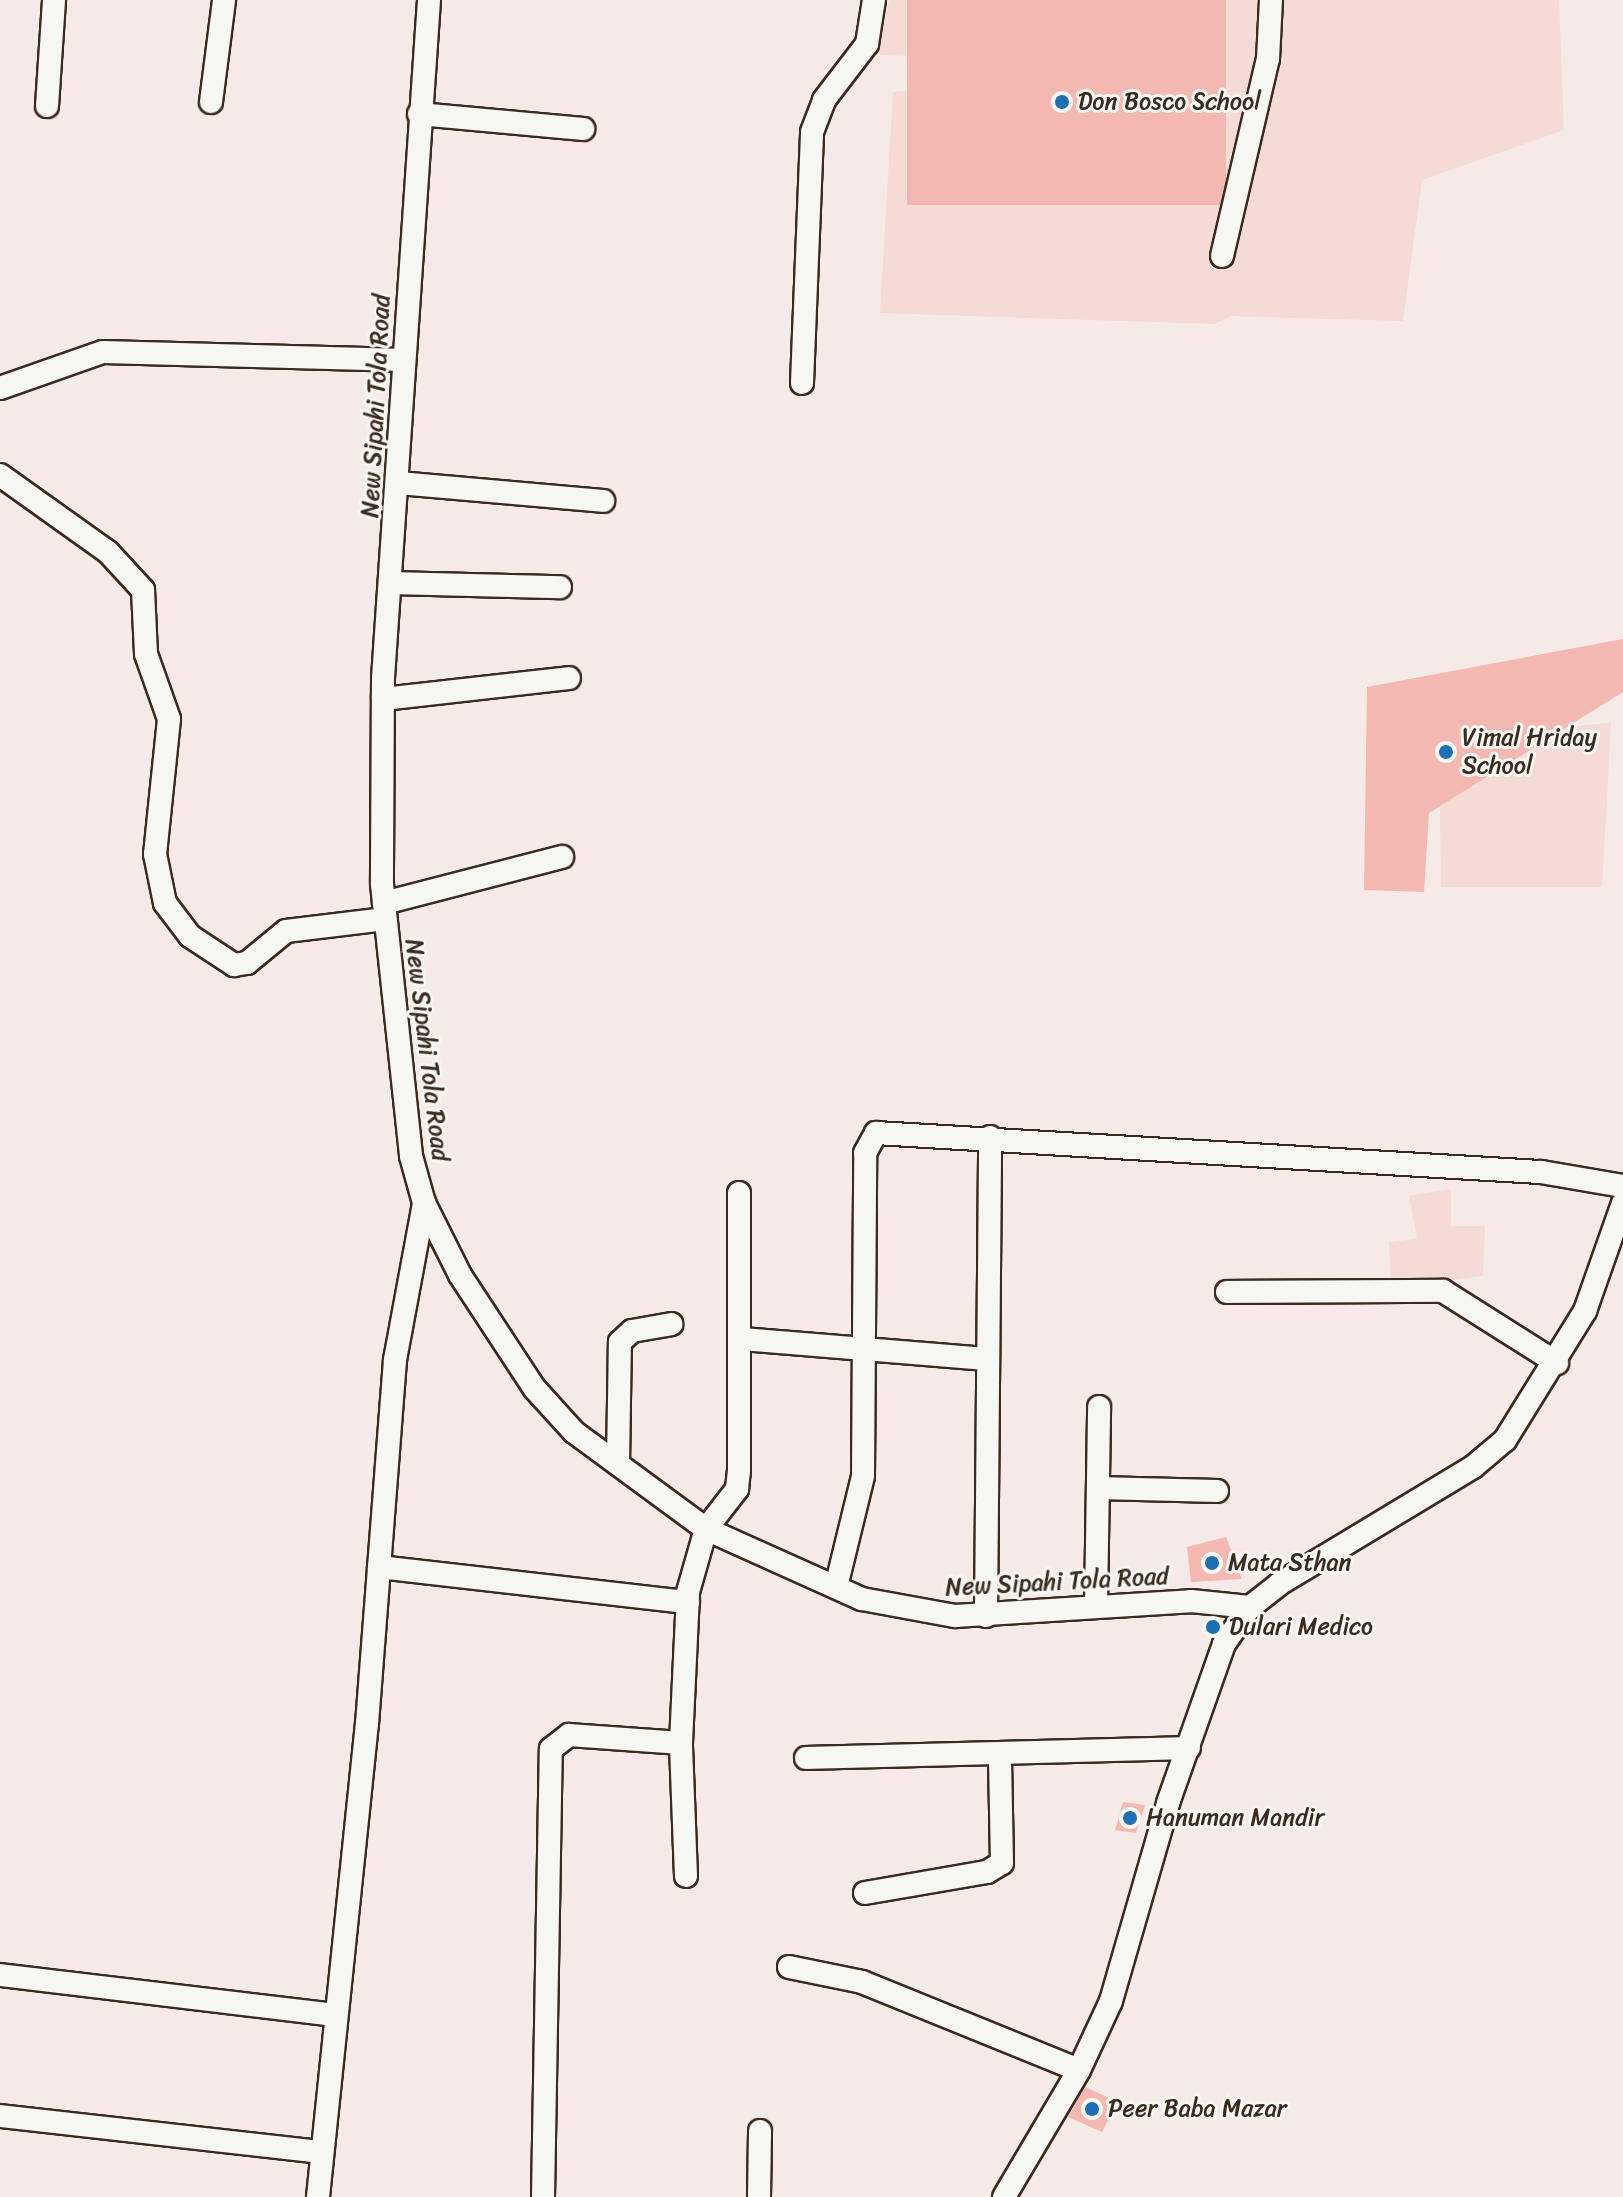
<!DOCTYPE html>
<style>
body{margin:0}
#map{position:relative;width:1623px;height:2197px;overflow:hidden;background:#f5eae5;font-family:Sriracha,sans-serif}
div>[style]{position:absolute}
.built>*{inset:0;background:#f4dbd5}
.building>*{inset:0;background:#f3b8b1;transform-origin:0 0}
.roads{filter:drop-shadow(2px 0 #3b2a1e) drop-shadow(-2px 0 #3b2a1e) drop-shadow(0 2px #3b2a1e) drop-shadow(0 -2px #3b2a1e)}
.minor>*{height:22px;margin:-11px;padding:0 11px;transform-origin:11px;border-radius:11px;background:#f6f6f2}
.dots>*{width:22px;height:22px;translate:-50% -50%;box-sizing:border-box;border:4px solid #f6f6f2;border-radius:50%}
span{translate:-50% -50%;white-space:nowrap;text-align:center;line-height:1.15;-webkit-text-stroke:6px #f6f6f2;paint-order:stroke}
.poi-label{font-size:24px;color:#3b2a1e}
.left{translate:0 -50%;text-align:left}
.street-label{font-size:24px;color:#3b2a1e}
</style>
<div id="map">
<div class="built">
<i style="clip-path:polygon(889px 0,1559px 0,1564px 130px,1422px 180px,1403px 321px,1231px 316px,1214px 324px,880px 313px,893px 92px,910px 91px,915px 56px,877px 55px)"></i>
<i style="clip-path:polygon(1611px 723px,1602px 887px,1441px 887px,1439px 738px)"></i>
<i style="clip-path:polygon(1451px 1189px,1451px 1226px,1485px 1226px,1483px 1276px,1391px 1287px,1389px 1242px,1417px 1239px,1409px 1196px)"></i>
</div>
<div class="building">
<i style="left:907px;top:0;width:319px;height:205px"></i>
<i style="clip-path:polygon(1623px 639px,1623px 692px,1429px 813px,1424px 892px,1364px 890px,1367px 687px)"></i>
<i style="clip-path:polygon(1226px 1537px,1242px 1579px,1191px 1582px,1187px 1547px)"></i>
<i style="clip-path:polygon(1123px 1802px,1145px 1805px,1136px 1833px,1115px 1830px)"></i>
<i style="clip-path:polygon(1085px 2087px,1118px 2102px,1102px 2132px,1068px 2117px)"></i>
</div>
<div class="roads">
<div class="minor">
<i style="left:429px;top:0;width:680px;rotate:93.88deg"></i>
<i style="left:383px;top:678px;width:206px;rotate:90.3deg"></i>
<i style="left:382px;top:884px;width:274px;rotate:83.9deg"></i>
<i style="left:411px;top:1156px;width:49px;rotate:74.5deg"></i>
<i style="left:424px;top:1203px;width:80px;rotate:63.4deg"></i>
<i style="left:460px;top:1275px;width:136px;rotate:56.7deg"></i>
<i style="left:535px;top:1389px;width:58px;rotate:47.8deg"></i>
<i style="left:574px;top:1432px;width:164px;rotate:36.3deg"></i>
<i style="left:706px;top:1529px;width:171px;rotate:24.2deg"></i>
<i style="left:862px;top:1599px;width:95px;rotate:10.4deg"></i>
<i style="left:955px;top:1616px;width:236px;rotate:-3.6deg"></i>
<i style="left:1191px;top:1601px;width:59px;rotate:5.8deg"></i>
<i style="left:211px;top:102px;width:103px;rotate:-82.7deg"></i>
<i style="left:47px;top:106px;width:106px;rotate:-86.2deg"></i>
<i style="left:419px;top:114px;width:165px;rotate:5.2deg"></i>
<i style="left:1222px;top:256px;width:202px;rotate:-76.9deg"></i>
<i style="left:1268px;top:59px;width:59px;rotate:-87.1deg"></i>
<i style="left:802px;top:383px;width:251px;rotate:-87.7deg"></i>
<i style="left:812px;top:132px;width:34px;rotate:-69deg"></i>
<i style="left:824px;top:100px;width:71px;rotate:-52.5deg"></i>
<i style="left:867px;top:44px;width:45px;rotate:-81deg"></i>
<i style="left:0;top:388px;width:109px;rotate:-19.3deg"></i>
<i style="left:103px;top:352px;width:301px;rotate:1.5deg"></i>
<i style="left:0;top:475px;width:133px;rotate:35.5deg"></i>
<i style="left:108px;top:552px;width:52px;rotate:47.4deg"></i>
<i style="left:143px;top:590px;width:64px;rotate:87.3deg"></i>
<i style="left:146px;top:654px;width:69px;rotate:70.5deg"></i>
<i style="left:169px;top:719px;width:136px;rotate:95.9deg"></i>
<i style="left:155px;top:854px;width:50px;rotate:78.5deg"></i>
<i style="left:165px;top:903px;width:41px;rotate:52.9deg"></i>
<i style="left:190px;top:936px;width:53px;rotate:33.4deg"></i>
<i style="left:234px;top:965px;width:13px;rotate:-9deg"></i>
<i style="left:247px;top:963px;width:50px;rotate:-39.4deg"></i>
<i style="left:286px;top:931px;width:100px;rotate:-6.9deg"></i>
<i style="left:398px;top:483px;width:206px;rotate:5deg"></i>
<i style="left:391px;top:583px;width:169px;rotate:1.4deg"></i>
<i style="left:383px;top:699px;width:187px;rotate:-6.4deg"></i>
<i style="left:384px;top:903px;width:184px;rotate:-14.5deg"></i>
<i style="left:1227px;top:1292px;width:216px;rotate:-0.3deg"></i>
<i style="left:1443px;top:1291px;width:135px;rotate:32.3deg"></i>
<i style="left:742px;top:1339px;width:245px;rotate:4.7deg"></i>
<i style="left:618px;top:1464px;width:122px;rotate:-89.1deg"></i>
<i style="left:620px;top:1342px;width:16px;rotate:-43deg"></i>
<i style="left:632px;top:1331px;width:40px;rotate:-10deg"></i>
<i style="left:1098px;top:1488px;width:119px;rotate:1.4deg"></i>
<i style="left:379px;top:1567px;width:311px;rotate:6.5deg"></i>
<i style="left:836px;top:1587px;width:114px;rotate:-76.3deg"></i>
<i style="left:863px;top:1476px;width:323px;rotate:-89.6deg"></i>
<i style="left:865px;top:1153px;width:23px;rotate:-61deg"></i>
<i style="left:876px;top:1133px;width:666px;rotate:3.36deg"></i>
<i style="left:1541px;top:1172px;width:83px;rotate:9.7deg"></i>
<i style="left:1096px;top:1606px;width:199px;rotate:-89.1deg"></i>
<i style="left:986px;top:1616px;width:479px;rotate:-89.5deg"></i>
<i style="left:806px;top:1758px;width:383px;rotate:-1.5deg"></i>
<i style="left:686px;top:1876px;width:133px;rotate:-92.2deg"></i>
<i style="left:681px;top:1743px;width:151px;rotate:-87.3deg"></i>
<i style="left:688px;top:1592px;width:66px;rotate:-74.1deg"></i>
<i style="left:706px;top:1529px;width:51px;rotate:-52.2deg"></i>
<i style="left:737px;top:1489px;width:18px;rotate:-84deg"></i>
<i style="left:739px;top:1471px;width:278px;rotate:-90deg"></i>
<i style="left:865px;top:1893px;width:124px;rotate:-9.8deg"></i>
<i style="left:987px;top:1872px;width:17px;rotate:-31deg"></i>
<i style="left:1002px;top:1863px;width:109px;rotate:-91.1deg"></i>
<i style="left:789px;top:1967px;width:75px;rotate:11.6deg"></i>
<i style="left:862px;top:1982px;width:234px;rotate:22.1deg"></i>
<i style="left:0;top:1975px;width:337px;rotate:6.8deg"></i>
<i style="left:0;top:2116px;width:324px;rotate:6.4deg"></i>
<i style="left:318px;top:2197px;width:476px;rotate:-84.1deg"></i>
<i style="left:367px;top:1724px;width:365px;rotate:-85.6deg"></i>
<i style="left:395px;top:1360px;width:160px;rotate:-79.5deg"></i>
<i style="left:543px;top:2197px;width:448px;rotate:-89deg"></i>
<i style="left:551px;top:1749px;width:23px;rotate:-38deg"></i>
<i style="left:569px;top:1735px;width:112px;rotate:4.1deg"></i>
<i style="left:759px;top:2197px;width:66px;rotate:-89.1deg"></i>
<i style="left:1004px;top:2197px;width:147px;rotate:-59.4deg"></i>
<i style="left:1079px;top:2070px;width:76px;rotate:-65.1deg"></i>
<i style="left:1111px;top:2001px;width:206px;rotate:-73.9deg"></i>
<i style="left:1168px;top:1803px;width:169px;rotate:-70.6deg"></i>
<i style="left:1224px;top:1644px;width:45px;rotate:-54.9deg"></i>
<i style="left:1250px;top:1607px;width:37px;rotate:-38deg"></i>
<i style="left:1279px;top:1584px;width:227px;rotate:-31.1deg"></i>
<i style="left:1473px;top:1467px;width:42px;rotate:-40.2deg"></i>
<i style="left:1505px;top:1440px;width:152px;rotate:-58.2deg"></i>
<i style="left:1585px;top:1311px;width:114px;rotate:-70.6deg"></i>
</div>
</div>
<div class="dots">
<i style="left:1062px;top:102px;background:#1f6fb2"></i>
<i style="left:1446px;top:752px;background:#1f6fb2"></i>
<i style="left:1212px;top:1563px;background:#1f6fb2"></i>
<i style="left:1213px;top:1627px;background:#1f6fb2"></i>
<i style="left:1130px;top:1818px;background:#1f6fb2"></i>
<i style="left:1092px;top:2109px;background:#1f6fb2"></i>
</div>
<div class="poi-label">
<span class="left" style="left:1078px;top:102px">Don Bosco School</span>
<span class="left" style="left:1462px;top:752px">Vimal Hriday<br>School</span>
<span class="left" style="left:1228px;top:1563px">Mata Sthan</span>
<span class="left" style="left:1229px;top:1627px">Dulari Medico</span>
<span class="left" style="left:1146px;top:1818px">Hanuman Mandir</span>
<span class="left" style="left:1108px;top:2109px">Peer Baba Mazar</span>
</div>
<div class="street-label">
<span style="left:376px;top:406px;rotate:-87deg">New Sipahi Tola Road</span>
<span style="left:427px;top:1050px;rotate:83deg">New Sipahi Tola Road</span>
<span style="left:1057px;top:1582px;rotate:-3deg">New Sipahi Tola Road</span>
</div>
</div>
